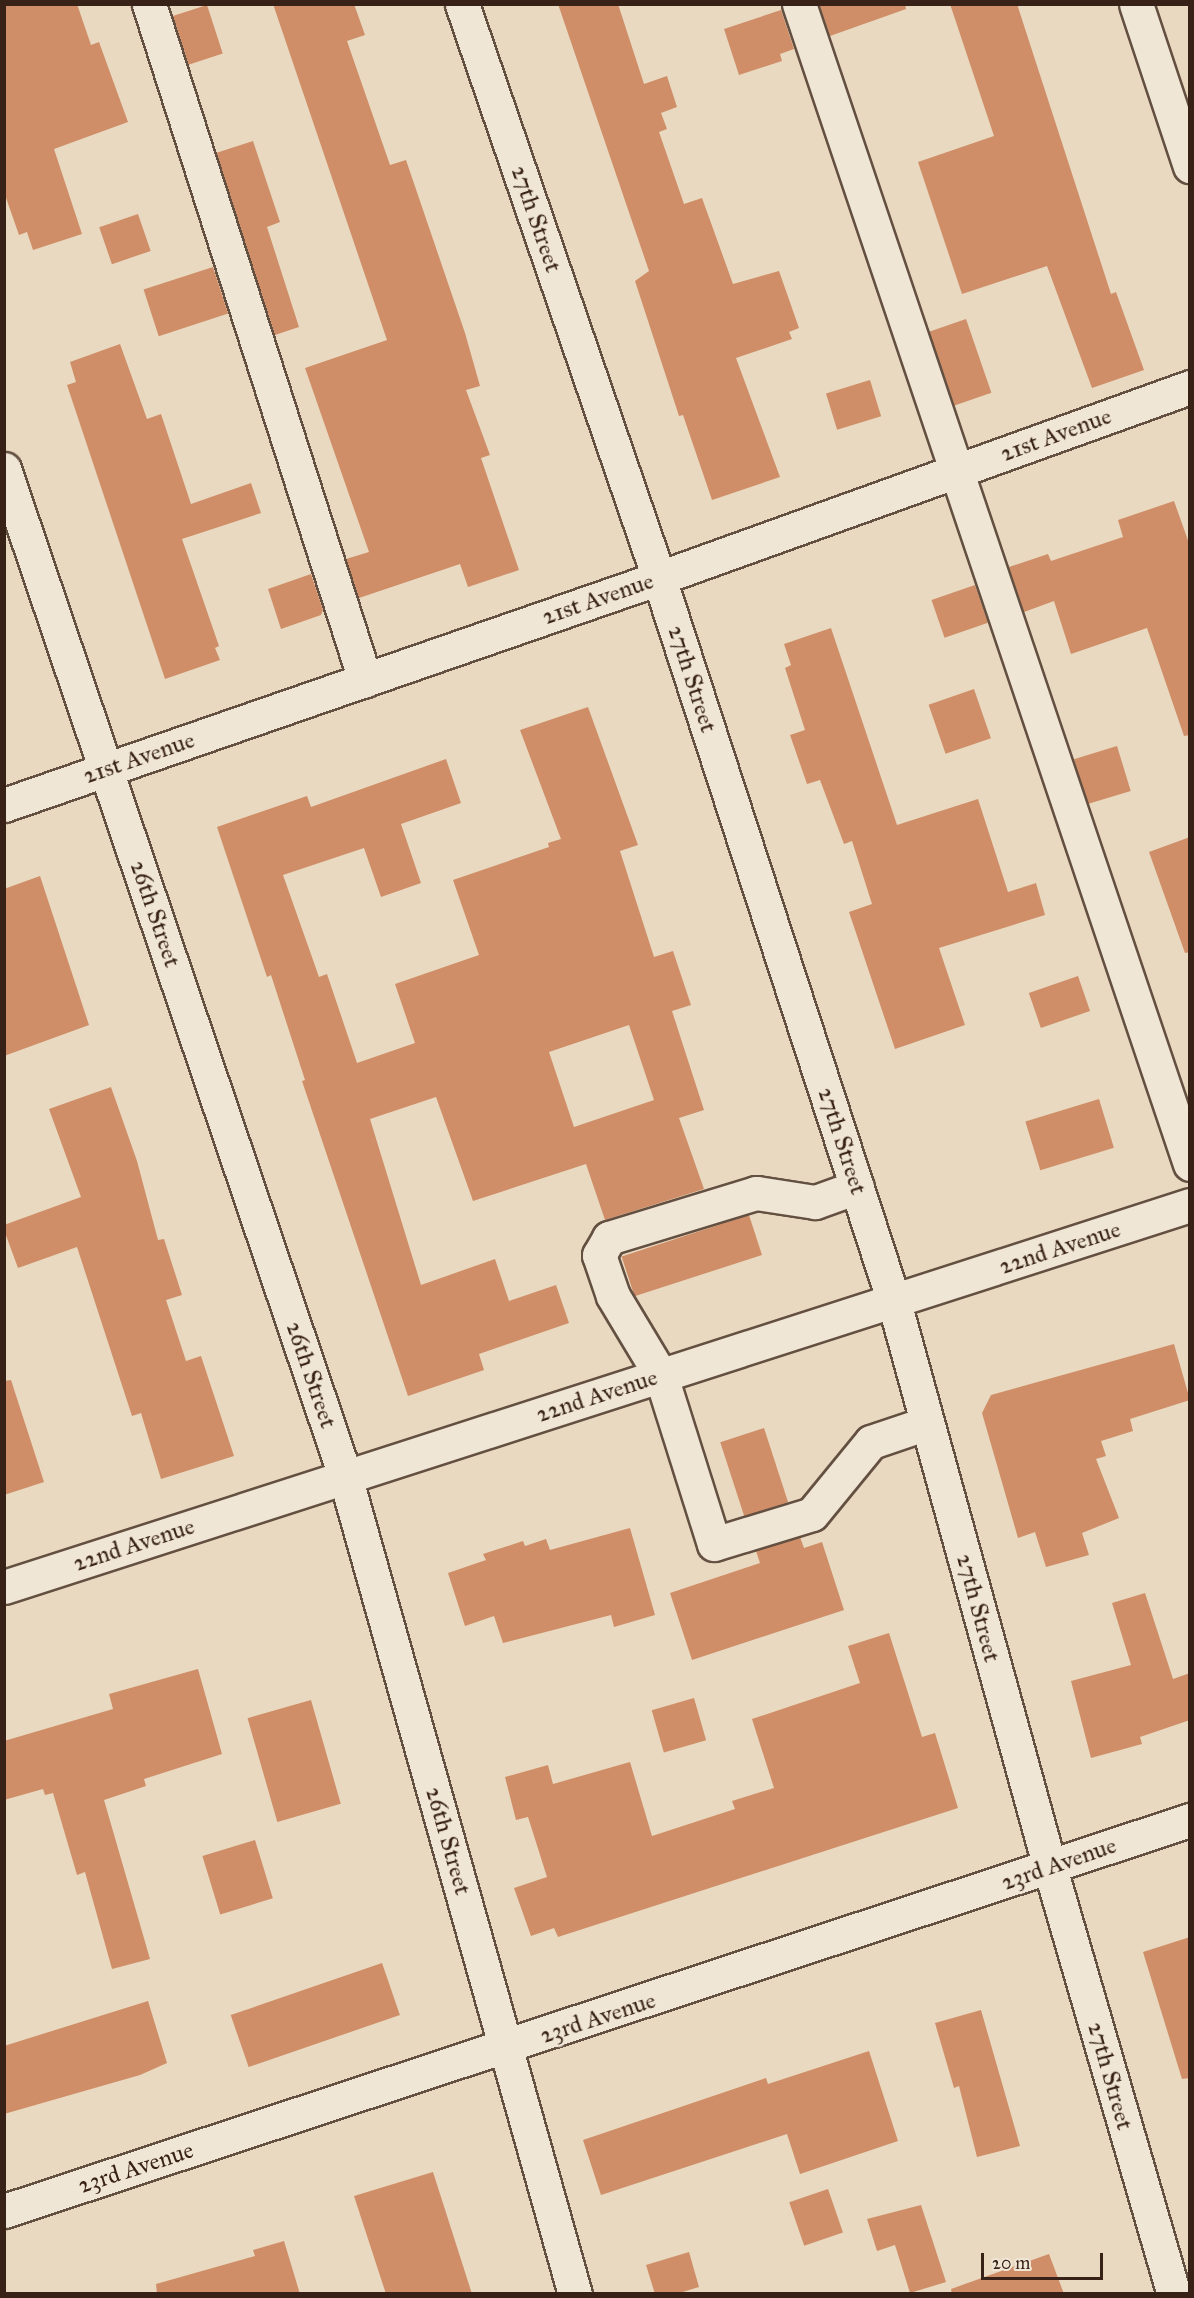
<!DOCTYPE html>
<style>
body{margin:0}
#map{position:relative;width:1194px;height:2298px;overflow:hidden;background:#e8d9c0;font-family:"IM FELL Great Primer",serif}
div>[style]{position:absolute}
.building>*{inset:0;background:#cf8e67;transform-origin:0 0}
.roads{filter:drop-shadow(2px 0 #645041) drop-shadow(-2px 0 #645041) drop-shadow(0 2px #645041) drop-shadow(0 -2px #645041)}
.minor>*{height:33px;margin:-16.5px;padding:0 16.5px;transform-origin:16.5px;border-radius:16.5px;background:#f0e6d6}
span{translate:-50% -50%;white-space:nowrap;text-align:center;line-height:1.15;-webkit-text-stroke:5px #f0e6d6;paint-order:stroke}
.street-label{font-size:24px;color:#382217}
.frame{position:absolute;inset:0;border:6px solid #382217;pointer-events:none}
.scale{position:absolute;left:981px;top:2253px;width:122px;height:27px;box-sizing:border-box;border:3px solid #382217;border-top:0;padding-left:8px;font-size:18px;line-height:21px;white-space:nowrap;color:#382217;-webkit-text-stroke:4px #f0e6d6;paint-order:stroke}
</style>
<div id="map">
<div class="building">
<i style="clip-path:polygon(4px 4px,77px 4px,91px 45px,99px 42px,128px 122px,54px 149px,82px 234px,33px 250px,27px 232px,19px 235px,4px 192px)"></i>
<i style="clip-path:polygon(273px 4px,354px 4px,365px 35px,347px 41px,390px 165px,406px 160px,465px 333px,480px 386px,466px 390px,490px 455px,481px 458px,519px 570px,468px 587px,460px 564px,359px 598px,346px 559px,369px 552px,305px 368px,387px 340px)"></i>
<i style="clip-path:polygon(558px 4px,618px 4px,644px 84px,667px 76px,677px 107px,661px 113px,667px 129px,659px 132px,684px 204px,702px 198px,733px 284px,779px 271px,799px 328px,789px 332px,792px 339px,736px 358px,780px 477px,712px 500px,683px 415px,679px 416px,635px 281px,649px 271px)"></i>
<i style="clip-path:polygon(819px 4px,905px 4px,906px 9px,830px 36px)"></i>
<i style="clip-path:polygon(950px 4px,1017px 4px,1111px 294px,1116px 292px,1144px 370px,1092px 388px,1047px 266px,962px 294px,918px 162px,994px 136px)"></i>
<i style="left:207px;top:5px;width:51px;height:36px;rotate:72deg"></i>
<i style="clip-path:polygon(781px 10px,794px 49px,780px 54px,782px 61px,739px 75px,724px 29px)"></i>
<i style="clip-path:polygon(253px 141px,280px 222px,267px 227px,299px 327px,275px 335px,216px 153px)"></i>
<i style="left:138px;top:214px;width:39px;height:41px;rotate:71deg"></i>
<i style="left:213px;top:267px;width:49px;height:73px;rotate:72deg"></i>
<i style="left:966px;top:319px;width:78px;height:39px;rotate:71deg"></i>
<i style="clip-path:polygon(120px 344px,147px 419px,161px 414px,191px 504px,251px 483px,261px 513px,182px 539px,219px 646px,215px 648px,220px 660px,165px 679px,67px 385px,76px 382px,70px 362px)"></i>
<i style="left:870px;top:380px;width:38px;height:46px;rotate:73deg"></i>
<i style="clip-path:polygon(1174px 501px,1190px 546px,1190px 735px,1184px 736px,1147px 628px,1071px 654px,1054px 601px,1024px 612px,1009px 567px,1048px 554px,1051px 561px,1123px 537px,1118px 520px)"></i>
<i style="clip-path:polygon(311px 574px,323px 610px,321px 615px,281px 629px,268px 589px)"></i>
<i style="left:975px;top:585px;width:40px;height:46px;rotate:71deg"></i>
<i style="clip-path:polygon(831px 628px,897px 825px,978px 799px,1008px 892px,1036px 883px,1045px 915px,939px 948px,965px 1025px,895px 1049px,849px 912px,872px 904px,852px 841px,844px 844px,820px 780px,807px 784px,790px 735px,805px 730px,785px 668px,791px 665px,784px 644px)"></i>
<i style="left:974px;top:689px;width:52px;height:48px;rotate:71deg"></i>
<i style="clip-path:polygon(evenodd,588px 707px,638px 845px,620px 851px,654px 957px,673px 951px,691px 1005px,672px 1011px,704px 1110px,679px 1118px,704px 1189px,605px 1220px,586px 1164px,473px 1201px,436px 1097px,370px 1119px,421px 1285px,495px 1259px,509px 1301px,556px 1285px,569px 1323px,479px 1354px,484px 1370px,408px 1396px,302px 1081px,305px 1080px,271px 975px,267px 977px,217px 827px,307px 796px,311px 807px,446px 759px,461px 803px,401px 824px,421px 883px,381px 897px,364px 848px,283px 875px,319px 977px,327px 974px,357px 1063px,415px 1043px,395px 984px,479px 955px,453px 880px,549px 847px,548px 843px,561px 839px,520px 730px,588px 707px,629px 1025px,654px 1100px,574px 1127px,549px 1052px,629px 1025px)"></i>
<i style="left:1117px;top:746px;width:47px;height:45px;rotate:73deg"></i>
<i style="clip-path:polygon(1190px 837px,1190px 952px,1185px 953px,1149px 852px)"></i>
<i style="clip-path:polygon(40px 876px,89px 1025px,4px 1056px,4px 889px)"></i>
<i style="left:1078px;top:976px;width:37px;height:52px;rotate:71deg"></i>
<i style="clip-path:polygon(111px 1087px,137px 1161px,158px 1240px,164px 1239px,182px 1295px,166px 1300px,186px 1361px,201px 1356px,234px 1456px,161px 1479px,141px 1413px,132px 1416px,77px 1247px,18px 1268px,4px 1230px,4px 1225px,81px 1197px,49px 1109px)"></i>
<i style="left:1099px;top:1099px;width:51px;height:77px;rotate:73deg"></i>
<i style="left:749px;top:1215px;width:42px;height:134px;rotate:72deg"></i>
<i style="clip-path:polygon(1174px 1344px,1190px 1400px,1130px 1419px,1133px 1431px,1101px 1441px,1106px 1456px,1096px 1459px,1119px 1518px,1082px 1533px,1089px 1555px,1046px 1567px,1035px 1532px,1018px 1538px,982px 1413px,991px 1395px)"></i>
<i style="clip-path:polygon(11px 1380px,44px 1482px,4px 1495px,4px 1381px)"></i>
<i style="left:764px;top:1428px;width:78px;height:46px;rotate:72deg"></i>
<i style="clip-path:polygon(630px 1528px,655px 1615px,614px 1627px,611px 1615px,503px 1643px,494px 1616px,465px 1626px,448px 1573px,486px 1560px,483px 1554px,523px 1541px,525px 1546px,546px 1539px,550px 1550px)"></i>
<i style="clip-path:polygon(800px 1537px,804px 1548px,822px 1542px,844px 1610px,692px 1660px,670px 1593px,760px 1563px,756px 1551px)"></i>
<i style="clip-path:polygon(1145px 1593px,1173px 1679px,1190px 1673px,1190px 1720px,1140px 1737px,1142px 1744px,1091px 1758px,1071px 1681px,1131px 1665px,1112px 1603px)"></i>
<i style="clip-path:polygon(889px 1633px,922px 1737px,935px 1733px,958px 1808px,558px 1937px,554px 1928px,531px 1936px,514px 1888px,547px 1877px,528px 1817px,516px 1820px,505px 1777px,548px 1765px,553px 1784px,630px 1762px,652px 1836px,735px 1809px,732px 1801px,774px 1788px,752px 1719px,860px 1683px,848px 1646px)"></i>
<i style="clip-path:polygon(198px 1669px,222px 1754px,144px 1779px,146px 1786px,104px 1800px,150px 1959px,112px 1969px,85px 1872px,77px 1875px,53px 1793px,45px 1795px,43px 1789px,4px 1800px,4px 1741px,113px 1709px,109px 1694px)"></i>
<i style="left:694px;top:1698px;width:44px;height:44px;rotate:74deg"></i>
<i style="left:311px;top:1700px;width:108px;height:66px;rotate:74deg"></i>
<i style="left:255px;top:1840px;width:61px;height:55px;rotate:73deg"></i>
<i style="clip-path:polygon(1190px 1937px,1190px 2078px,1182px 2079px,1143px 1952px)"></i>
<i style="left:382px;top:1963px;width:55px;height:160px;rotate:71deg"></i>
<i style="clip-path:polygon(148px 2001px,167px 2063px,140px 2075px,4px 2114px,4px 2046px)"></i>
<i style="clip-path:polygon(981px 2010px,1020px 2146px,977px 2157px,959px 2086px,954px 2088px,935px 2023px)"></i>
<i style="clip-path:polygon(869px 2051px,898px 2141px,800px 2174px,787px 2134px,601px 2195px,583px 2140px,766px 2078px,768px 2084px)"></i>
<i style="clip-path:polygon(433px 2172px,472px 2294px,386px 2294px,354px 2196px)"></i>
<i style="left:828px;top:2189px;width:46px;height:41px;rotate:71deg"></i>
<i style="clip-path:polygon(921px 2205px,946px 2282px,910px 2293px,895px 2245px,877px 2251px,867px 2219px)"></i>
<i style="clip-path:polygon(284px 2241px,300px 2294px,157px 2294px,156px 2284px,255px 2256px,253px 2250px)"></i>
<i style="clip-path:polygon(689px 2252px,699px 2287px,676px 2294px,655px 2294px,646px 2265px)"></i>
<i style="clip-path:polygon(1049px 2254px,1064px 2294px,952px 2294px,951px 2289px)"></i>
</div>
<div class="roads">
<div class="minor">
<i style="left:149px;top:4px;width:710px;rotate:72.28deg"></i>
<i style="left:462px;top:4px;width:607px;rotate:71.06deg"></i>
<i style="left:659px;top:578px;width:761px;rotate:72.02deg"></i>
<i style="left:894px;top:1302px;width:587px;rotate:74.59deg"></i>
<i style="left:1050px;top:1868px;width:444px;rotate:73.8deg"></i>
<i style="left:799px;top:4px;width:1224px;rotate:71.37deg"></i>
<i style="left:1136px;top:4px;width:171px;rotate:71.6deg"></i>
<i style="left:4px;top:469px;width:1063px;rotate:71.29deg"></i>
<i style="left:345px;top:1476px;width:850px;rotate:74.3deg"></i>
<i style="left:4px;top:805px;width:693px;rotate:-19.11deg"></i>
<i style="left:659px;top:578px;width:564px;rotate:-19.78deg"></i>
<i style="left:857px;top:1187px;width:45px;rotate:160.3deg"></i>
<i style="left:815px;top:1202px;width:60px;rotate:-171.3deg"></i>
<i style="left:756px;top:1193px;width:154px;rotate:163deg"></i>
<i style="left:609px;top:1238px;width:20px;rotate:120deg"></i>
<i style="left:599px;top:1255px;width:43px;rotate:71.1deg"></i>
<i style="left:613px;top:1296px;width:93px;rotate:59deg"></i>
<i style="left:661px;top:1376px;width:176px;rotate:72.5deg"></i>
<i style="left:714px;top:1544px;width:102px;rotate:-17deg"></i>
<i style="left:812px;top:1514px;width:93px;rotate:-50.7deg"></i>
<i style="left:871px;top:1442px;width:59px;rotate:-18.7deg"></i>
<i style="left:4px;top:1587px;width:1246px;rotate:-17.85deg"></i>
<i style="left:4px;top:2211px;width:1249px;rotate:-18.25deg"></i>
</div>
</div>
<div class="street-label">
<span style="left:536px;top:219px;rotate:71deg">27th Street</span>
<span style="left:1056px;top:435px;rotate:-20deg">21st Avenue</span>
<span style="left:598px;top:599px;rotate:-19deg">21st Avenue</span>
<span style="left:692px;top:679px;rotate:72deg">27th Street</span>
<span style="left:139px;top:758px;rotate:-19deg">21st Avenue</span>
<span style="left:155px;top:914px;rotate:71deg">26th Street</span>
<span style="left:842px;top:1141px;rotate:72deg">27th Street</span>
<span style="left:1060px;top:1248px;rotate:-18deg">22nd Avenue</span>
<span style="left:311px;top:1375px;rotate:71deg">26th Street</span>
<span style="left:597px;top:1396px;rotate:-18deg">22nd Avenue</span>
<span style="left:134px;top:1545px;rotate:-18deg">22nd Avenue</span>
<span style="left:978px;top:1608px;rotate:75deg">27th Street</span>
<span style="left:448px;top:1841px;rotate:74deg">26th Street</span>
<span style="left:1059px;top:1864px;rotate:-19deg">23rd Avenue</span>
<span style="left:598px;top:2018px;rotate:-18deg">23rd Avenue</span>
<span style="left:1110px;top:2076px;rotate:74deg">27th Street</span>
<span style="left:136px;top:2168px;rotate:-18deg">23rd Avenue</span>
</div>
<div class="frame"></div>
<div class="scale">20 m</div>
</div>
